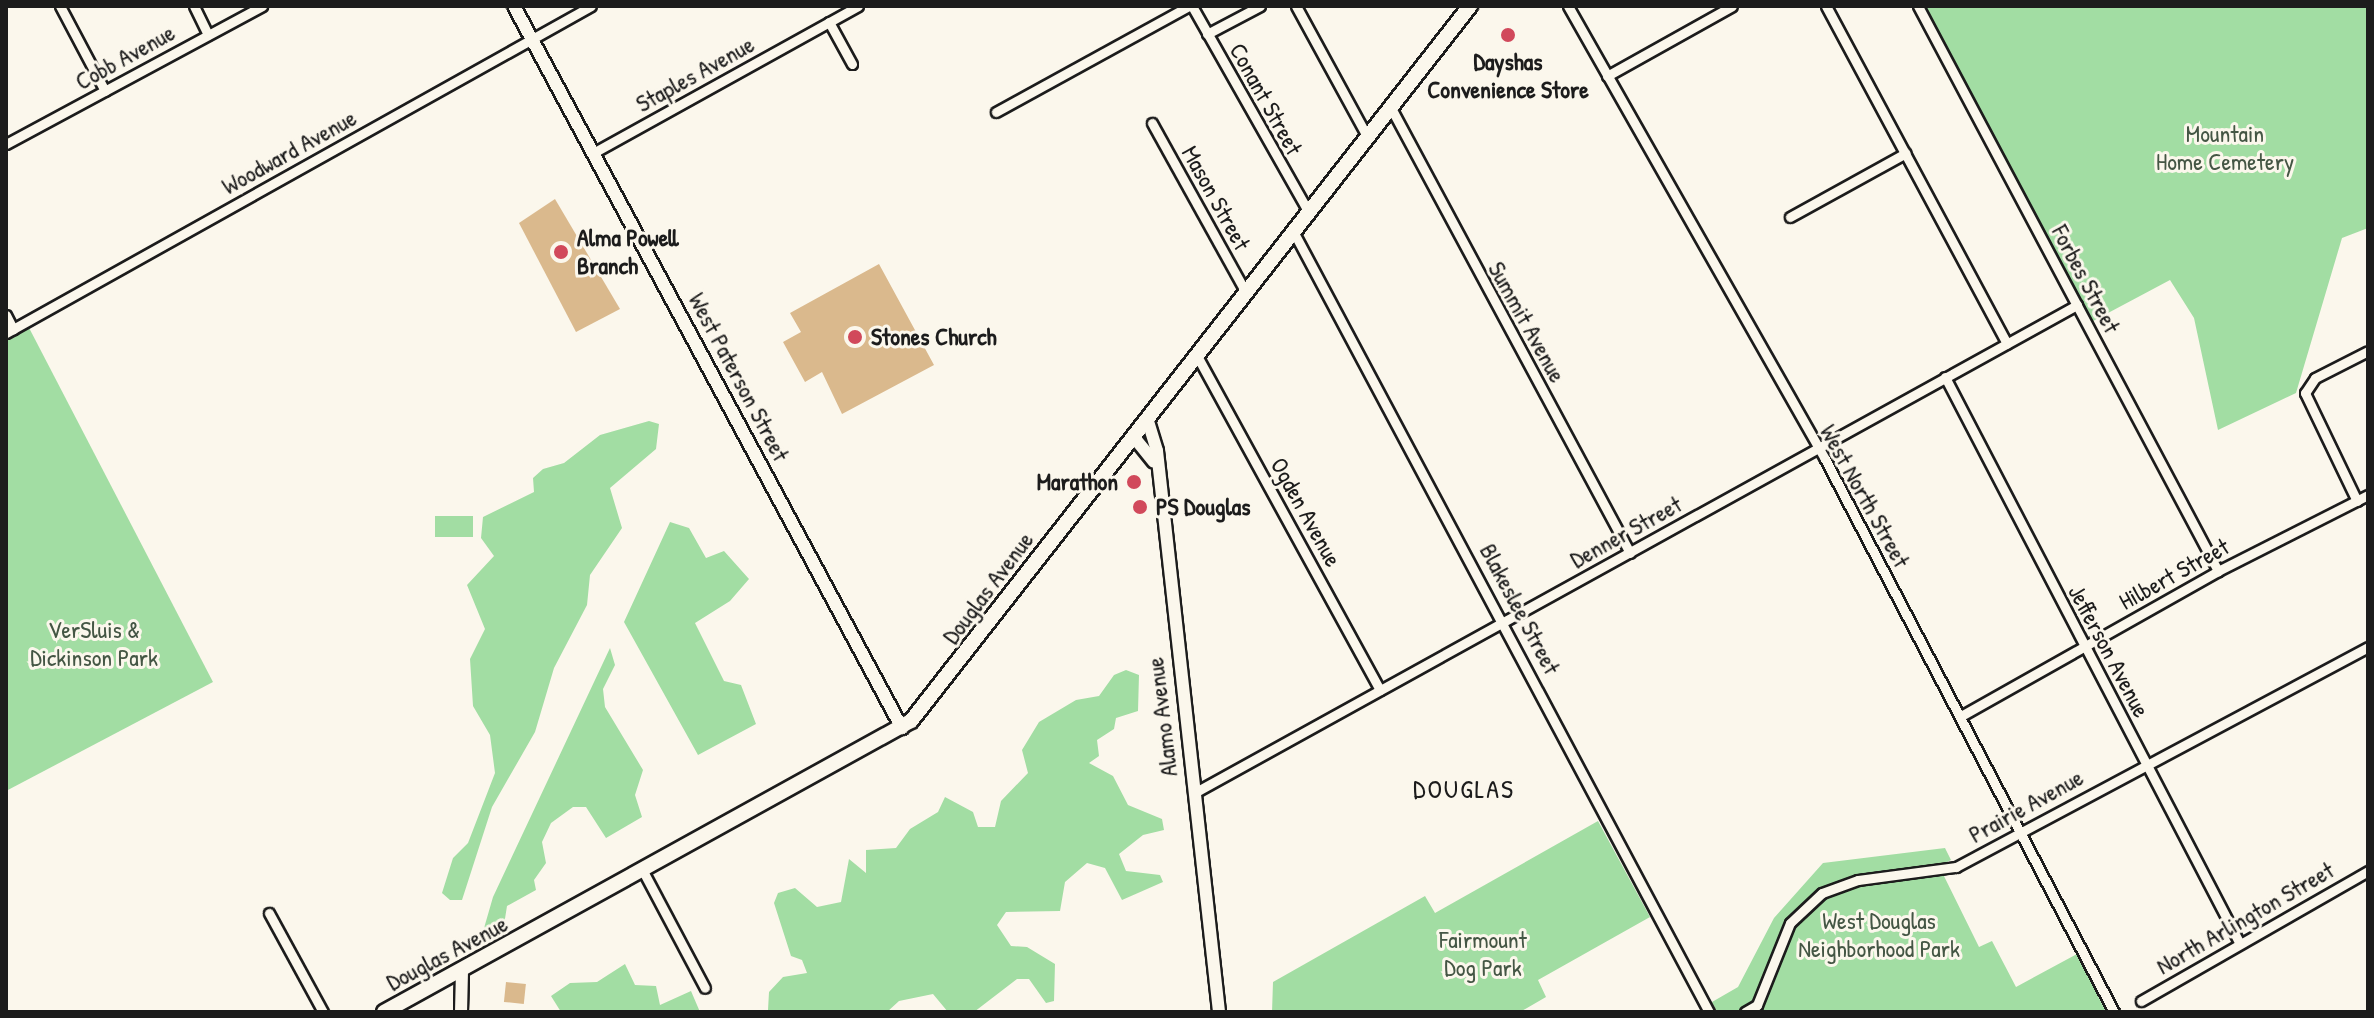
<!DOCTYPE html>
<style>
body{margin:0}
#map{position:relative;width:2374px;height:1018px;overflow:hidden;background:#fbf7ec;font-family:"Patrick Hand",sans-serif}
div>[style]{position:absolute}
.green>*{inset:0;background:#a2dda3;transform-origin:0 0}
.building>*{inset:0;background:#dab98d;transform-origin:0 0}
.roads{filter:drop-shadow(2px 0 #1c1c1c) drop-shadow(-2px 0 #1c1c1c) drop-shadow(0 2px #1c1c1c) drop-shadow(0 -2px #1c1c1c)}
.minor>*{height:9px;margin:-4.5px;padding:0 4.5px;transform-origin:4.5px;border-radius:4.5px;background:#fbf7ec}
.tertiary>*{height:12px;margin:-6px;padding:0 6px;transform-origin:6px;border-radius:6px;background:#fbf7ec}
.secondary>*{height:14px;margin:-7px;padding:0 7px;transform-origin:7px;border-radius:7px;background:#fbf7ec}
.dots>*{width:22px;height:22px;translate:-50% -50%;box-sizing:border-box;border:4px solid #fbf7ec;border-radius:50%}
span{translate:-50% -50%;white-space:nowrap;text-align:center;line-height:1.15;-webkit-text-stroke:6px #fbf7ec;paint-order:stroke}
.street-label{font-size:24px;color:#1c1c1c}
.poi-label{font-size:24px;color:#1c1c1c;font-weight:700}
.left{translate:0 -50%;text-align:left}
.right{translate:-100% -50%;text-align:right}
.park-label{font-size:24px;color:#445644}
.neighbourhood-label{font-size:26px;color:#1c1c1c;letter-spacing:2px}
.frame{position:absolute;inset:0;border:8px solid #1c1c1c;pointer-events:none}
</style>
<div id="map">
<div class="green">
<i style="clip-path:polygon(1923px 6px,2368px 6px,2368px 228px,2342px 238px,2296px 393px,2218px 430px,2194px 318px,2170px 280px,2093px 321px)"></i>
<i style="clip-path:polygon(26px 322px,213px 682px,6px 791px,6px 333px)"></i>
<i style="clip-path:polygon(649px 421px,659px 424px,656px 449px,610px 488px,622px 528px,590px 575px,587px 605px,554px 668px,535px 732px,492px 807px,462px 900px,450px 900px,442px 893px,453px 858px,468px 843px,495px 773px,490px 735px,473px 706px,470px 659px,485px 629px,467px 585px,494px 556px,481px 538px,483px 517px,534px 492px,533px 478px,543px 469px,564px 463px,600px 435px)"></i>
<i style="left:435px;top:516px;width:38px;height:21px"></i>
<i style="clip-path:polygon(670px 522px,689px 528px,706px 558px,724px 551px,749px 579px,730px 601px,695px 623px,724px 681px,741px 685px,756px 724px,698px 755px,624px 622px)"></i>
<i style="clip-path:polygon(610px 648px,615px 665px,603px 689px,605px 707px,643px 770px,635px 795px,642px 817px,606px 838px,586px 807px,573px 807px,551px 823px,542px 842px,546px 863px,534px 880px,536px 890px,507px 906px,504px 925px,480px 942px,493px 897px)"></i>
<i style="clip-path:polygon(1126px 670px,1139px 675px,1138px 711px,1116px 718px,1114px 729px,1097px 740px,1099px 756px,1089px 763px,1113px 776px,1128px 805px,1162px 819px,1164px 830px,1143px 835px,1119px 854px,1126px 871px,1160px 875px,1163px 882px,1122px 900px,1105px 868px,1087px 863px,1065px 882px,1060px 911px,1006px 912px,997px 925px,1011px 946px,1027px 947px,1055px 964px,1054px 1001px,1046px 1003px,1029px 979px,1017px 979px,974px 1012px,948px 1012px,933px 994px,899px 1001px,887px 1012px,768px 1010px,769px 992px,783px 977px,807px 973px,802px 960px,791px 956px,774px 903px,778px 893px,795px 888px,817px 907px,841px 902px,849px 859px,866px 873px,866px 850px,896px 848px,910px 829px,938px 812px,945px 797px,973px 812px,978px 827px,995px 827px,1001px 801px,1028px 773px,1022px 750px,1039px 722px,1076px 700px,1099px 696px,1114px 675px)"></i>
<i style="clip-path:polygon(1598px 821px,1650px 917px,1538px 980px,1546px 997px,1520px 1012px,1272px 1012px,1273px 982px,1425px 896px,1435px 913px)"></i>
<i style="clip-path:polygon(1945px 848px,1951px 860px,1939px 866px,1979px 947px,1992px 941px,2016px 987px,2077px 954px,2106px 1012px,1717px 1012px,1712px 1002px,1738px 987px,1774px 918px,1823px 863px)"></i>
<i style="clip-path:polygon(625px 964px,635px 985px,656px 986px,660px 1005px,691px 991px,700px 1012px,561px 1012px,551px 996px,570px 983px,597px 982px)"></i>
</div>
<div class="building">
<i style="clip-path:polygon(555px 199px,620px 309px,576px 332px,519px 223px)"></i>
<i style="clip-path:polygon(879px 264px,934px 365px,842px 414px,822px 372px,805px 382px,783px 342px,801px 332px,790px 313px)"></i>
<i style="left:506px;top:982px;width:20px;height:20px;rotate:6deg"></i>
</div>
<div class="roads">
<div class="minor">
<i style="left:60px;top:6px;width:96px;rotate:62.1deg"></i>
<i style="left:194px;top:6px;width:32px;rotate:64deg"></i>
<i style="left:1192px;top:6px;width:233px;rotate:60.5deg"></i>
<i style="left:1296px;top:6px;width:150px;rotate:61.4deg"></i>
<i style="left:1568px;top:6px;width:521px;rotate:60.43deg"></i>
<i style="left:1825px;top:459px;width:624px;rotate:62.41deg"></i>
<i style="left:1826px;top:6px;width:383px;rotate:61.8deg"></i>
<i style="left:1918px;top:6px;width:640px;rotate:62.03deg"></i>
<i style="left:829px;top:22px;width:48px;rotate:61.3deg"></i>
<i style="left:1207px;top:34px;width:60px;rotate:-27.8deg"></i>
<i style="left:1607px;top:76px;width:143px;rotate:-29.2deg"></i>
<i style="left:1391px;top:108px;width:505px;rotate:61.76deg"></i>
<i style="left:996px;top:112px;width:220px;rotate:-28.8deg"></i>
<i style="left:1152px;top:123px;width:192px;rotate:61deg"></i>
<i style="left:6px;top:144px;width:291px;rotate:-28.3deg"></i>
<i style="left:593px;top:153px;width:303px;rotate:-29deg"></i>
<i style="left:1790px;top:217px;width:132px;rotate:-28.9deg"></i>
<i style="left:1293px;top:231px;width:885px;rotate:61.96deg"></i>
<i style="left:6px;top:315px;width:16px;rotate:63deg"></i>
<i style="left:6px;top:333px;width:670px;rotate:-29.2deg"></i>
<i style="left:1196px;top:354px;width:383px;rotate:61.3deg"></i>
<i style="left:1945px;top:377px;width:637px;rotate:62.51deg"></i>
<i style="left:2357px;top:501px;width:120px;rotate:-115.7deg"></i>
<i style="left:2305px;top:393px;width:18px;rotate:-56deg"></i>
<i style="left:2315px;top:378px;width:59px;rotate:-27deg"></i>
<i style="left:1961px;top:716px;width:295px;rotate:-29.4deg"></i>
<i style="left:2218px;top:571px;width:168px;rotate:-26.9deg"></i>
<i style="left:1194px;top:793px;width:1009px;rotate:-28.93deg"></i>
<i style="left:643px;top:871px;width:132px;rotate:62.1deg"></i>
<i style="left:269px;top:913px;width:113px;rotate:61.4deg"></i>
<i style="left:2141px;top:1001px;width:262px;rotate:-29.8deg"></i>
<i style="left:1745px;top:1012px;width:14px;rotate:-30deg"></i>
<i style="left:1757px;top:1005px;width:88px;rotate:-68.1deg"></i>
<i style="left:1790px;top:923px;width:44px;rotate:-43.2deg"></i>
<i style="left:1822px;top:893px;width:38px;rotate:-20deg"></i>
<i style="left:1858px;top:880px;width:99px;rotate:-7.6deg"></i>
<i style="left:1956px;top:867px;width:467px;rotate:-28.1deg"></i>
</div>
<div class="tertiary">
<i style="left:514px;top:6px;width:820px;rotate:61.75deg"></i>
<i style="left:1147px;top:418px;width:34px;rotate:73deg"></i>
<i style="left:1157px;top:451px;width:564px;rotate:83.69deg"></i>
<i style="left:1133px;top:436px;width:33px;rotate:51deg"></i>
<i style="left:461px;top:1012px;width:41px;rotate:-88.6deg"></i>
</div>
<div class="secondary">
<i style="left:384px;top:1012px;width:602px;rotate:-28.91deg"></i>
<i style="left:911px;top:721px;width:908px;rotate:-51.98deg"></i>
</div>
</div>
<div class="dots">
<i style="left:1508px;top:35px;background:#d1495b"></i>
<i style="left:561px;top:252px;background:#d1495b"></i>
<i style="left:855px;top:337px;background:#d1495b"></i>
<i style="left:1134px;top:482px;background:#d1495b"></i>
<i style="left:1140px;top:507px;background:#d1495b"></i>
</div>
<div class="street-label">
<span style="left:125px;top:57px;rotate:-29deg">Cobb Avenue</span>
<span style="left:695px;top:74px;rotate:-29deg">Staples Avenue</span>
<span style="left:1266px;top:99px;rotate:61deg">Conant Street</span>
<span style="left:289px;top:152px;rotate:-29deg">Woodward Avenue</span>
<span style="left:1216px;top:198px;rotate:61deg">Mason Street</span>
<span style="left:2086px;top:279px;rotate:62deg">Forbes Street</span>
<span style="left:1527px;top:322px;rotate:61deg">Summit Avenue</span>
<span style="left:739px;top:377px;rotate:62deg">West Paterson Street</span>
<span style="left:1865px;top:496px;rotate:61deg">West North Street</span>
<span style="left:1306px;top:512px;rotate:61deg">Ogden Avenue</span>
<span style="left:1626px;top:532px;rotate:-29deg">Denner Street</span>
<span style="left:2174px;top:574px;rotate:-29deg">Hilbert Street</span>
<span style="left:988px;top:588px;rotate:-53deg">Douglas Avenue</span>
<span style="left:1520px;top:609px;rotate:62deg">Blakeslee Street</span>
<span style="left:2109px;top:651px;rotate:62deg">Jefferson Avenue</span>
<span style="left:1162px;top:717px;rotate:-97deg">Alamo Avenue</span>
<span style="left:2026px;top:806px;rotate:-29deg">Prairie Avenue</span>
<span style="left:2245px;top:918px;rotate:-30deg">North Arlington Street</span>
<span style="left:447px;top:953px;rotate:-28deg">Douglas Avenue</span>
</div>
<div class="poi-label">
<span style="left:1508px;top:76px">Dayshas<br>Convenience Store</span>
<span class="left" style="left:577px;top:252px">Alma Powell<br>Branch</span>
<span class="left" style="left:871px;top:337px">Stones Church</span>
<span class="right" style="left:1118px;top:482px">Marathon</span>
<span class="left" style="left:1156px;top:507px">PS Douglas</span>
</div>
<div class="park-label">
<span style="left:2225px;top:148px">Mountain<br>Home Cemetery</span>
<span style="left:94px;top:644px">VerSluis &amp;<br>Dickinson Park</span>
<span style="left:1879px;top:935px">West Douglas<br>Neighborhood Park</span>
<span style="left:1483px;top:954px">Fairmount<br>Dog Park</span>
</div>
<div class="neighbourhood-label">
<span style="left:1464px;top:789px">DOUGLAS</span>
</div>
<div class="frame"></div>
</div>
